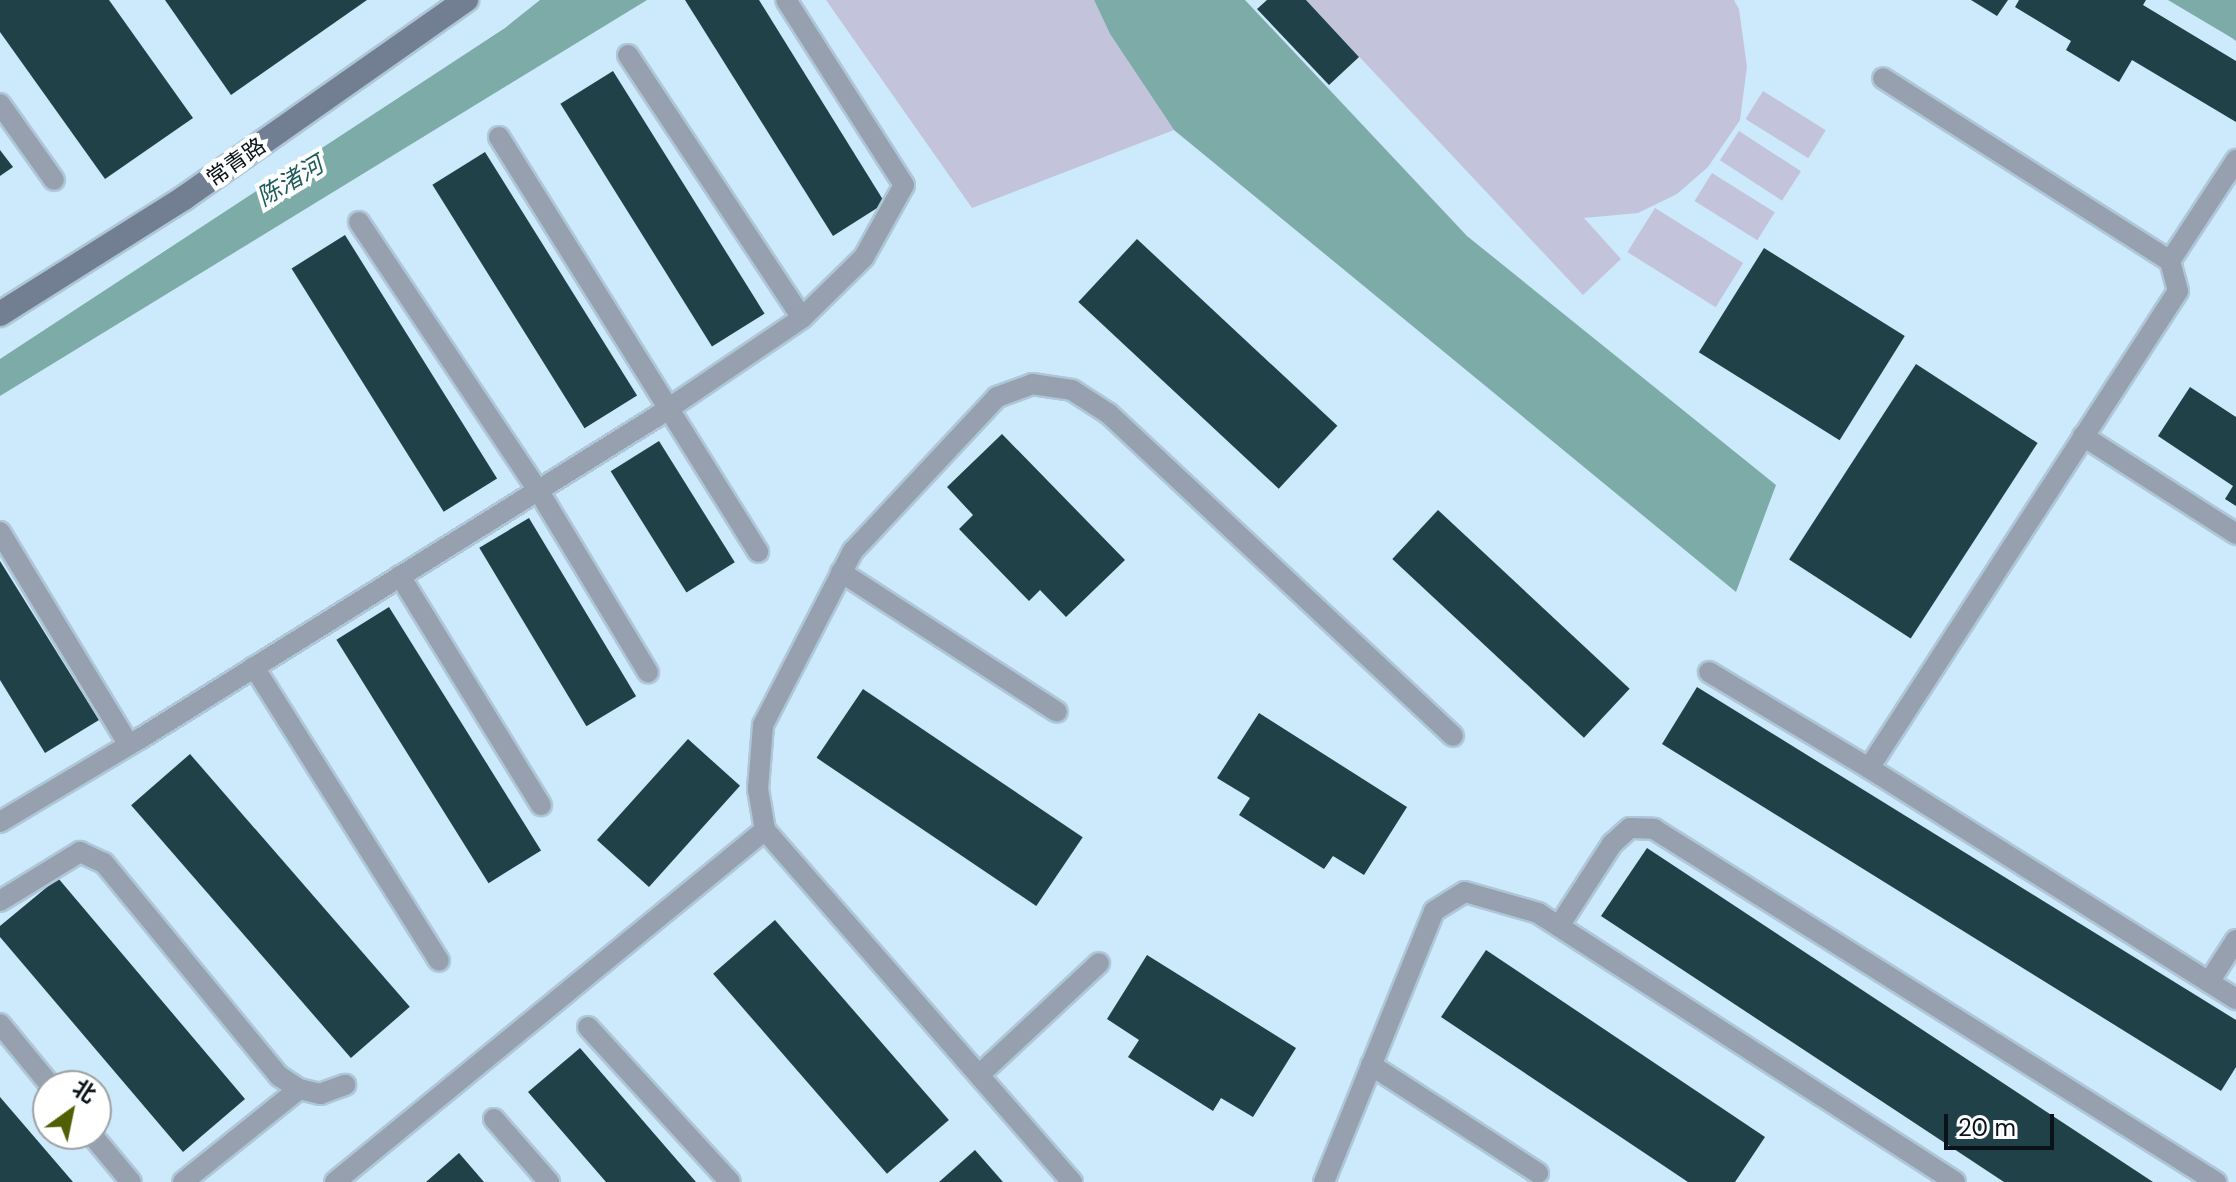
<!DOCTYPE html>
<meta charset="utf-8">
<style>
body{margin:0}
#map{position:relative;width:2236px;height:1182px;overflow:hidden;background:#cde9fc;font-family:"DM Sans","Noto Sans SC",sans-serif}
div>[style]{position:absolute}
.green>*{inset:0;background:#c3c4dc;transform-origin:0 0}
.water>*{inset:0;background:#7daba8}
.building>*{inset:0;background:#214148;transform-origin:0 0}
.roads{filter:drop-shadow(2px 0 #aec7d8) drop-shadow(-2px 0 #aec7d8) drop-shadow(0 2px #aec7d8) drop-shadow(0 -2px #aec7d8)}
.lane>*{height:20px;margin:-10px;padding:0 10px;transform-origin:10px;border-radius:10px;background:#97a0ae}
.secondary>*{height:24px;margin:-12px;padding:0 12px;transform-origin:12px;border-radius:12px;background:#727e92}
span{translate:-50% -50%;white-space:nowrap;text-align:center;line-height:1.15;-webkit-text-stroke:8px #fff;paint-order:stroke}
.street-label{font-size:22px;color:#091319}
.water-label{font-size:24px;color:#1d5d5a;font-style:italic}
.north{position:absolute;left:32px;top:1070px;width:80px;height:80px;box-sizing:border-box;background:#fff;border:2px solid #9da1a3;border-radius:50%;rotate:33deg;font-size:22px;font-weight:700;line-height:32px;text-align:center;color:#091319}
.north::after{content:'';display:block;margin:auto;width:28px;height:36px;background:#4f5f01;clip-path:polygon(50% 0,100% 100%,50% 72%,0 100%)}
.scale{position:absolute;left:1944px;top:1114px;width:110px;height:36px;box-sizing:border-box;border:4px solid #091319;border-top:0;padding-left:10px;font-size:24px;line-height:28px;white-space:nowrap;color:#091319;-webkit-text-stroke:6px #fff;paint-order:stroke}
</style>
<div id="map">
<div class="green">
<i style="clip-path:polygon(826px 0,1094px 0,1110px 34px,1174px 130px,972px 208px)"></i>
<i style="clip-path:polygon(1306px 0,1734px 0,1739px 9px,1747px 67px,1740px 120px,1708px 167px,1677px 194px,1638px 213px,1584px 218px,1621px 259px,1583px 295px)"></i>
<i style="left:1763px;top:91px;width:74px;height:33px;rotate:32deg"></i>
<i style="left:1739px;top:131px;width:74px;height:35px;rotate:33deg"></i>
<i style="left:1712px;top:173px;width:74px;height:33px;rotate:32deg"></i>
<i style="left:1655px;top:208px;width:104px;height:52px;rotate:32deg"></i>
</div>
<div class="water">
<i style="clip-path:polygon(540px 0,647px 0,0 396px,0 359px,505px 28px)"></i>
<i style="clip-path:polygon(1094px 0,1245px 0,1467px 236px,1776px 485px,1736px 592px,1174px 130px,1110px 34px)"></i>
<i style="clip-path:polygon(2168px 0,2236px 0,2236px 41px,2232px 38px)"></i>
</div>
<div class="building">
<i style="clip-path:polygon(0 0,109px 0,193px 118px,105px 179px,0 32px)"></i>
<i style="clip-path:polygon(165px 0,367px 0,231px 95px)"></i>
<i style="clip-path:polygon(685px 0,759px 0,885px 203px,833px 236px)"></i>
<i style="clip-path:polygon(1267px 0,1306px 0,1359px 57px,1329px 85px,1257px 9px)"></i>
<i style="clip-path:polygon(1971px 0,2008px 0,1997px 16px)"></i>
<i style="clip-path:polygon(2019px 0,2146px 0,2143px 5px,2236px 61px,2236px 122px,2132px 60px,2119px 82px,2066px 50px,2071px 41px,2015px 7px)"></i>
<i style="left:613px;top:71px;width:286px;height:62px;rotate:58deg"></i>
<i style="clip-path:polygon(0 150px,13px 167px,0 176px)"></i>
<i style="left:485px;top:152px;width:287px;height:62px;rotate:58deg"></i>
<i style="left:345px;top:235px;width:287px;height:63px;rotate:58deg"></i>
<i style="left:1137px;top:239px;width:274px;height:86px;rotate:43deg"></i>
<i style="left:1764px;top:248px;width:166px;height:123px;rotate:32deg"></i>
<i style="left:1916px;top:364px;width:145px;height:233px;rotate:33deg"></i>
<i style="clip-path:polygon(2190px 387px,2236px 417px,2236px 506px,2225px 499px,2233px 486px,2158px 436px)"></i>
<i style="clip-path:polygon(1002px 434px,1125px 560px,1066px 617px,1040px 590px,1029px 601px,959px 529px,973px 515px,947px 487px)"></i>
<i style="left:659px;top:441px;width:143px;height:57px;rotate:58deg"></i>
<i style="left:1438px;top:510px;width:262px;height:67px;rotate:43deg"></i>
<i style="left:529px;top:518px;width:208px;height:58px;rotate:59deg"></i>
<i style="clip-path:polygon(0 561px,99px 720px,45px 753px,0 680px)"></i>
<i style="left:389px;top:607px;width:287px;height:62px;rotate:58deg"></i>
<i style="clip-path:polygon(1697px 687px,2236px 1020px,2236px 1067px,2221px 1091px,1662px 744px)"></i>
<i style="left:863px;top:689px;width:265px;height:83px;rotate:34deg"></i>
<i style="clip-path:polygon(1259px 713px,1407px 807px,1364px 875px,1333px 856px,1324px 869px,1239px 815px,1250px 798px,1217px 778px)"></i>
<i style="left:688px;top:739px;width:70px;height:136px;rotate:42deg"></i>
<i style="left:190px;top:754px;width:335px;height:78px;rotate:49deg"></i>
<i style="clip-path:polygon(1647px 848px,2153px 1182px,2004px 1182px,1601px 916px)"></i>
<i style="clip-path:polygon(58px 878px,245px 1099px,183px 1152px,0 937px,0 926px)"></i>
<i style="left:775px;top:920px;width:265px;height:82px;rotate:49deg"></i>
<i style="clip-path:polygon(1486px 950px,1765px 1137px,1735px 1182px,1688px 1182px,1441px 1017px)"></i>
<i style="clip-path:polygon(1147px 955px,1296px 1048px,1253px 1117px,1221px 1098px,1213px 1111px,1128px 1057px,1139px 1040px,1107px 1019px)"></i>
<i style="clip-path:polygon(580px 1048px,696px 1182px,606px 1182px,528px 1092px)"></i>
<i style="clip-path:polygon(0 1097px,73px 1182px,0 1182px)"></i>
<i style="clip-path:polygon(975px 1150px,1003px 1182px,939px 1182px)"></i>
<i style="clip-path:polygon(459px 1153px,484px 1182px,426px 1182px)"></i>
</div>
<div class="roads">
<div class="lane">
<i style="left:628px;top:55px;width:315px;rotate:56.5deg"></i>
<i style="left:0;top:104px;width:93px;rotate:54.6deg"></i>
<i style="left:499px;top:137px;width:489px;rotate:58deg"></i>
<i style="left:359px;top:222px;width:322px;rotate:56.3deg"></i>
<i style="left:538px;top:490px;width:213px;rotate:58.9deg"></i>
<i style="left:2170px;top:261px;width:121px;rotate:-56.8deg"></i>
<i style="left:2083px;top:436px;width:182px;rotate:32.6deg"></i>
<i style="left:0;top:532px;width:249px;rotate:58.8deg"></i>
<i style="left:841px;top:572px;width:257px;rotate:32.9deg"></i>
<i style="left:400px;top:576px;width:269px;rotate:58.4deg"></i>
<i style="left:254px;top:667px;width:347px;rotate:57.8deg"></i>
<i style="left:1709px;top:672px;width:187px;rotate:31deg"></i>
<i style="left:1869px;top:768px;width:434px;rotate:32.2deg"></i>
<i style="left:1869px;top:768px;width:568px;rotate:-57.06deg"></i>
<i style="left:2178px;top:291px;width:31px;rotate:-105deg"></i>
<i style="left:2170px;top:261px;width:340px;rotate:-147.5deg"></i>
<i style="left:0;top:822px;width:164px;rotate:-30.8deg"></i>
<i style="left:141px;top:738px;width:607px;rotate:-31.94deg"></i>
<i style="left:656px;top:417px;width:176px;rotate:-34.1deg"></i>
<i style="left:802px;top:318px;width:87px;rotate:-44.5deg"></i>
<i style="left:864px;top:257px;width:82px;rotate:-60.9deg"></i>
<i style="left:904px;top:185px;width:219px;rotate:-122.5deg"></i>
<i style="left:0;top:901px;width:94px;rotate:-31.5deg"></i>
<i style="left:80px;top:852px;width:26px;rotate:25deg"></i>
<i style="left:104px;top:863px;width:276px;rotate:50.6deg"></i>
<i style="left:279px;top:1076px;width:24px;rotate:33deg"></i>
<i style="left:1559px;top:926px;width:98px;rotate:-57.1deg"></i>
<i style="left:1612px;top:844px;width:24px;rotate:-42deg"></i>
<i style="left:1630px;top:828px;width:24px;rotate:2deg"></i>
<i style="left:1654px;top:829px;width:664px;rotate:32.13deg"></i>
<i style="left:2209px;top:982px;width:50px;rotate:-57.3deg"></i>
<i style="left:0;top:1024px;width:80px;rotate:50.6deg"></i>
<i style="left:588px;top:1027px;width:210px;rotate:47.5deg"></i>
<i style="left:1371px;top:1065px;width:199px;rotate:32.9deg"></i>
<i style="left:979px;top:1075px;width:164px;rotate:-43deg"></i>
<i style="left:494px;top:1119px;width:84px;rotate:48.9deg"></i>
<i style="left:91px;top:1134px;width:62px;rotate:50.2deg"></i>
<i style="left:183px;top:1182px;width:149px;rotate:-38.7deg"></i>
<i style="left:299px;top:1089px;width:22px;rotate:13deg"></i>
<i style="left:320px;top:1094px;width:27px;rotate:-20deg"></i>
<i style="left:335px;top:1182px;width:556px;rotate:-39.3deg"></i>
<i style="left:1072px;top:1182px;width:467px;rotate:-131.1deg"></i>
<i style="left:765px;top:830px;width:42px;rotate:-99.7deg"></i>
<i style="left:758px;top:789px;width:64px;rotate:-85.5deg"></i>
<i style="left:763px;top:725px;width:196px;rotate:-62.7deg"></i>
<i style="left:853px;top:551px;width:211px;rotate:-46.9deg"></i>
<i style="left:997px;top:397px;width:37px;rotate:-20deg"></i>
<i style="left:1032px;top:384px;width:40px;rotate:8.5deg"></i>
<i style="left:1072px;top:390px;width:44px;rotate:33deg"></i>
<i style="left:1109px;top:414px;width:471px;rotate:43.1deg"></i>
<i style="left:1324px;top:1182px;width:292px;rotate:-67.9deg"></i>
<i style="left:1434px;top:911px;width:36px;rotate:-32deg"></i>
<i style="left:1465px;top:892px;width:76px;rotate:16deg"></i>
<i style="left:1538px;top:913px;width:496px;rotate:32.8deg"></i>
</div>
<div class="secondary">
<i style="left:0;top:314px;width:218px;rotate:-32.2deg"></i>
<i style="left:184px;top:198px;width:345px;rotate:-35.1deg"></i>
</div>
</div>
<div class="street-label">
<span style="left:236px;top:162px;rotate:-35deg">常青路</span>
</div>
<div class="water-label">
<span style="left:290px;top:181px;rotate:-31deg">陈渚河</span>
</div>
<div class="north">北</div>
<div class="scale">20 m</div>
</div>
